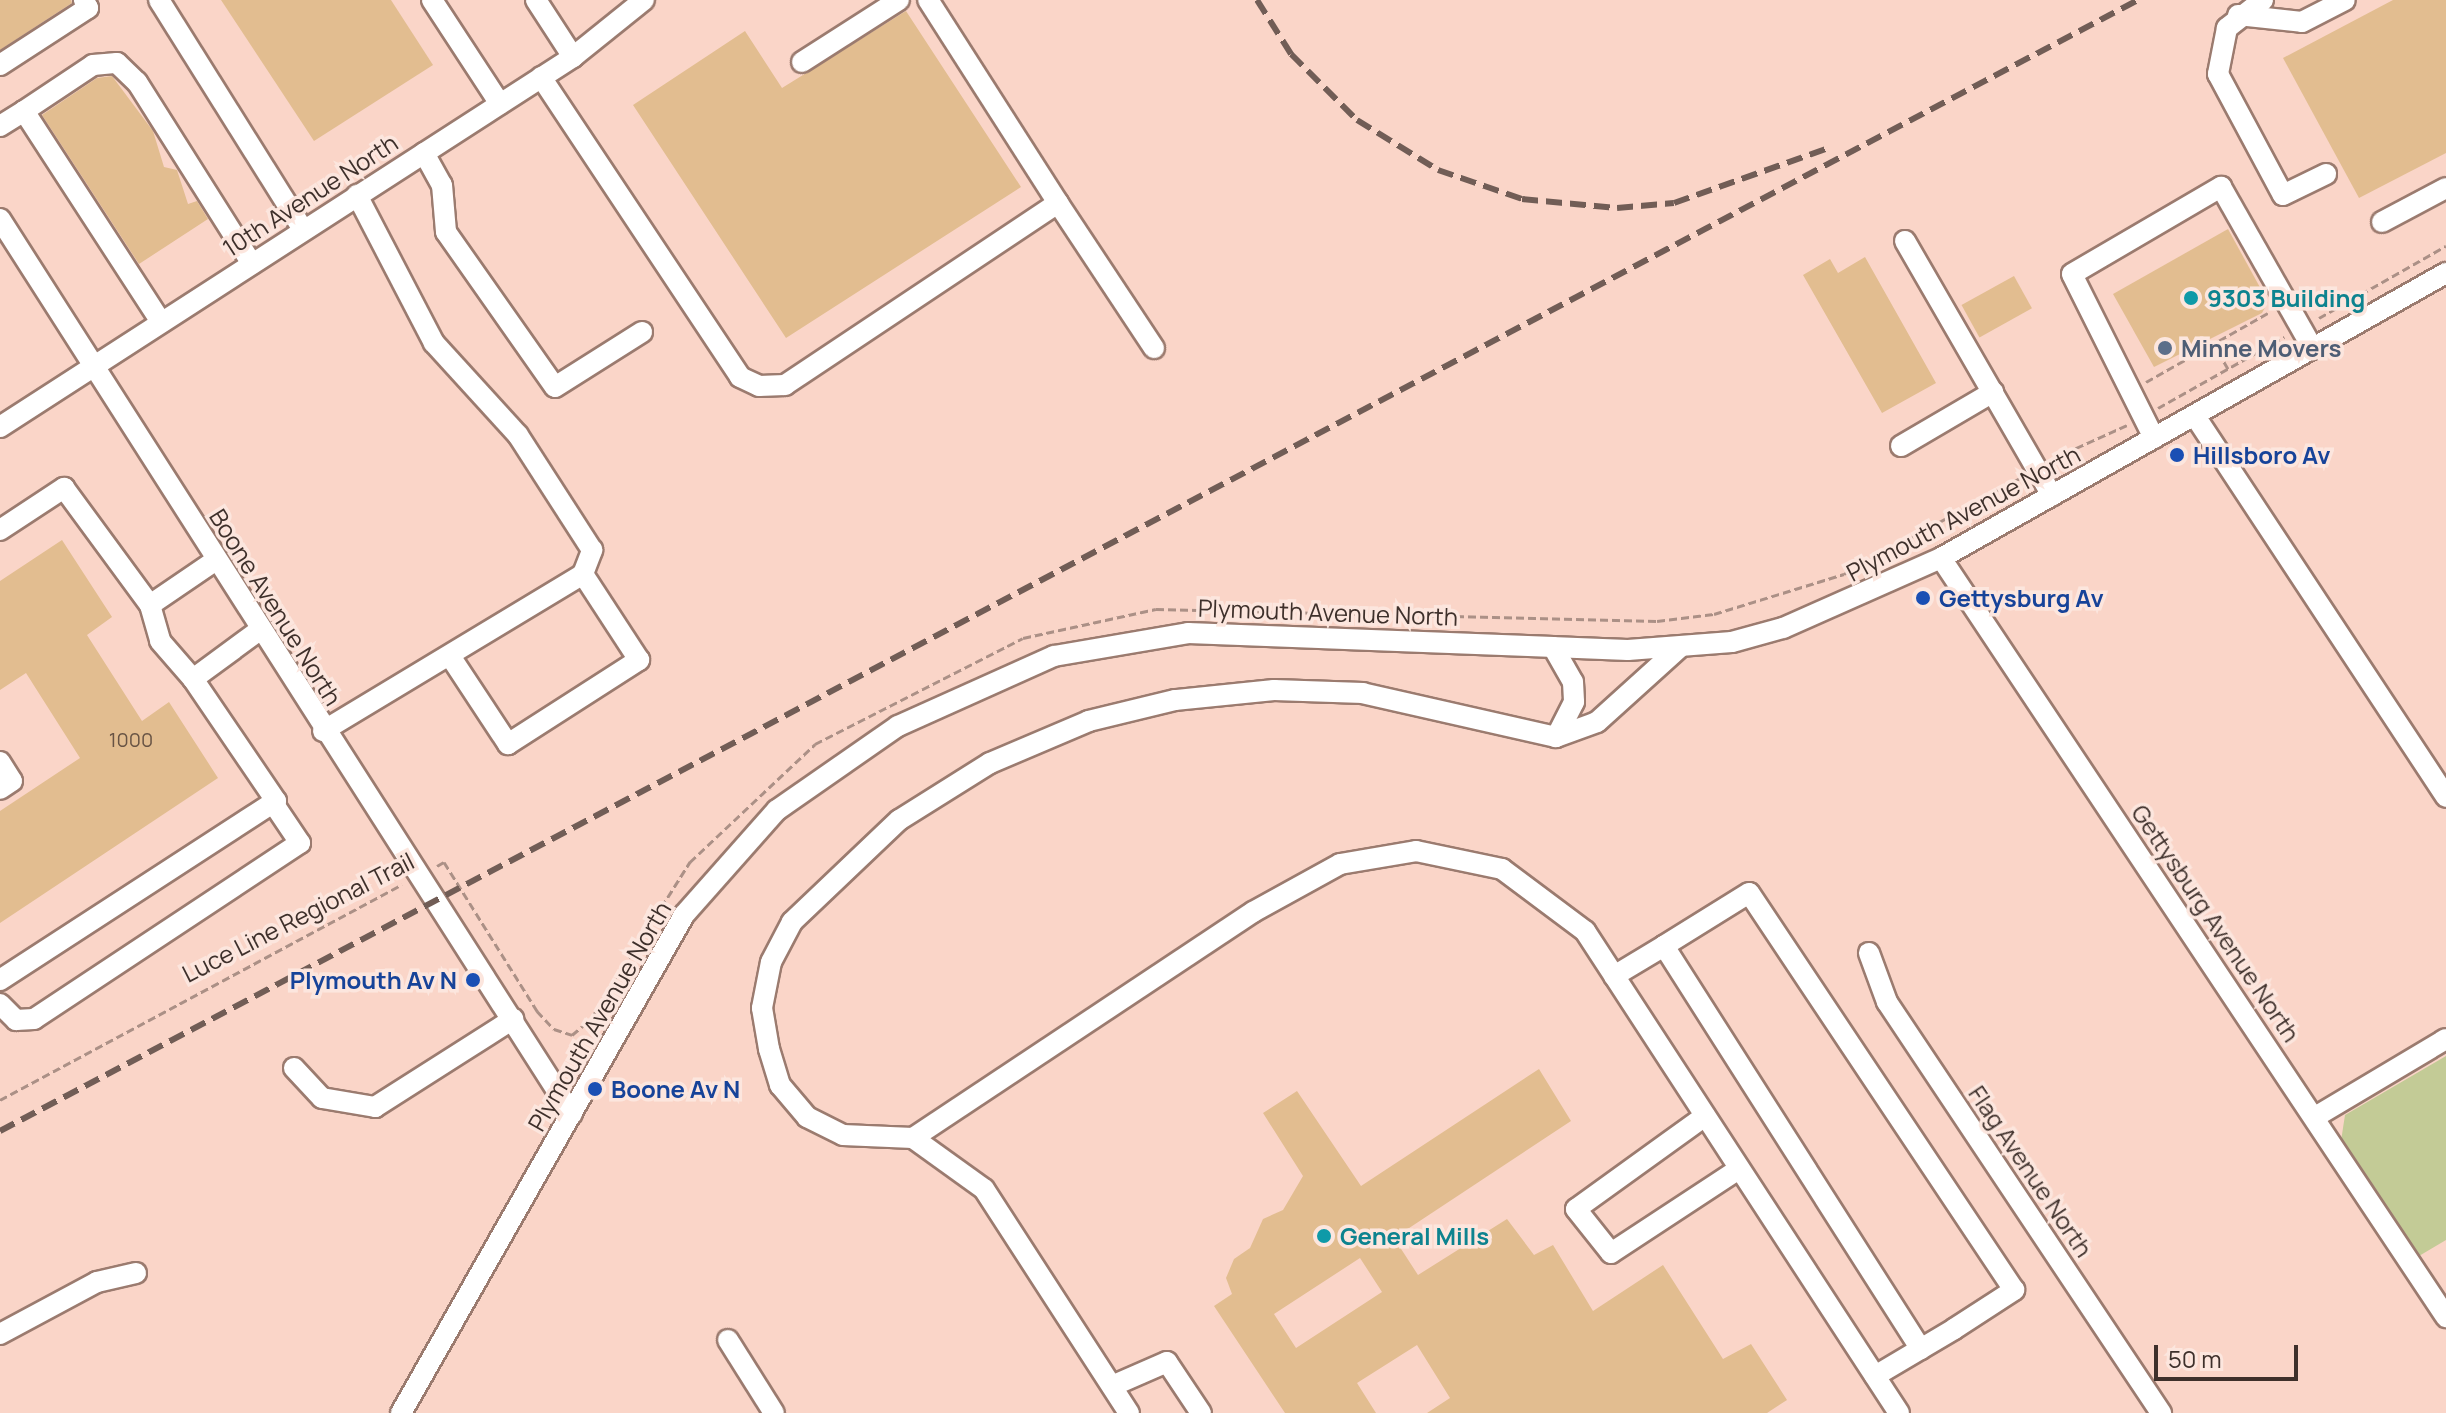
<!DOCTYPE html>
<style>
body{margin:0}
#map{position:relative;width:2446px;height:1413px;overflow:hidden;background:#fad5c8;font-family:Manrope,sans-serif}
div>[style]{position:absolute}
.green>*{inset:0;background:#c3cb96}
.building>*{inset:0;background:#e2bd90;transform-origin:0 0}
.path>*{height:3px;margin-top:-1.5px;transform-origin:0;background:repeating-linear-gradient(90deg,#ab9086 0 8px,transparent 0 12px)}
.roads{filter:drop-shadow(2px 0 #9b7b6f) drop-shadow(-2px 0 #9b7b6f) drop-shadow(0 2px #9b7b6f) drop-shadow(0 -2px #9b7b6f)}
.minor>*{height:20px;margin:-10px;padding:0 10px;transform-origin:10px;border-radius:10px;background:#fff}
.rail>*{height:6px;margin-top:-3px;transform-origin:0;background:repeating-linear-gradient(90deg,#715d56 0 16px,transparent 0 24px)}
.dots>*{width:22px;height:22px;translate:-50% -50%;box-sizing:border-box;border:4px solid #fce6de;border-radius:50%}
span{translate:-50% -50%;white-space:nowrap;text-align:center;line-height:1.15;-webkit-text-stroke:7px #fce6de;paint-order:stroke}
.number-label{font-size:20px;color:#675344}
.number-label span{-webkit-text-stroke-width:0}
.street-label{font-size:24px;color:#3e302b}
.culture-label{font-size:24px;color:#0d838f;font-weight:700}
.left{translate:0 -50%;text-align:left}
.service-label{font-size:24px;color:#4e5e75;font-weight:700}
.transit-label{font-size:24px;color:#164399;font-weight:700}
.right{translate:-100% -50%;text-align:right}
.scale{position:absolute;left:2154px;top:1345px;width:144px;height:36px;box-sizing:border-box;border:4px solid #3e302b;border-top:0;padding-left:10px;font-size:24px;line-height:28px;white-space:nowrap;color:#3e302b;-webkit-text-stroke:6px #fce6de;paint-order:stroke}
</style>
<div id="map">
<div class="green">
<i style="clip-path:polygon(2446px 1056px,2446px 1240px,2419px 1256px,2341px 1141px,2345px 1115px)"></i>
</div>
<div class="building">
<i style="clip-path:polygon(0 0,71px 0,72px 3px,0 50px)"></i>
<i style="clip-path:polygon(221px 0,391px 0,433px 65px,314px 141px)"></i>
<i style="clip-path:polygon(2393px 0,2446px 0,2446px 153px,2359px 198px,2283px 58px)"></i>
<i style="clip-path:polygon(906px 11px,1021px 187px,786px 338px,633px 105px,745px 31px,782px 88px)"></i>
<i style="clip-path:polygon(112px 76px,153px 131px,164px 167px,177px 170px,188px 204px,197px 201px,208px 219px,139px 264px,42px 115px,97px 78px)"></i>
<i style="clip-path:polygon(2228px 229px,2268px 302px,2262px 313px,2154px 367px,2113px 294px)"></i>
<i style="clip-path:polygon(1865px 257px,1936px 383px,1882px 413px,1803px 275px,1830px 259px,1838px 273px)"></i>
<i style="left:2014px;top:276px;width:37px;height:60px;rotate:61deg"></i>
<i style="clip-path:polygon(62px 540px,112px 617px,87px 635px,142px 721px,169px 702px,218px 778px,0 923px,0 811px,80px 758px,26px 673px,0 690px,0 581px)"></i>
<i style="clip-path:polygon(evenodd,1539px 1069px,1571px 1121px,1394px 1238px,1418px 1275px,1507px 1219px,1534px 1255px,1553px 1245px,1593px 1311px,1663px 1265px,1723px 1359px,1751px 1344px,1787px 1400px,1767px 1413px,1427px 1413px,1450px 1398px,1417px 1345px,1357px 1383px,1376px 1413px,1285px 1413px,1214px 1306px,1232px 1294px,1226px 1278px,1234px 1259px,1250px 1248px,1263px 1219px,1283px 1210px,1303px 1176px,1263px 1113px,1297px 1091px,1361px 1186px,1539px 1069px,1360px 1258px,1382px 1292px,1296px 1348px,1274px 1314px,1360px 1258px)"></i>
</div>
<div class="path">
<i style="left:2319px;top:318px;width:146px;rotate:-29.6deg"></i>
<i style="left:2212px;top:341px;width:32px;rotate:60deg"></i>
<i style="left:2146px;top:382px;width:140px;rotate:-29.5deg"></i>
<i style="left:2158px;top:408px;width:145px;rotate:-29.4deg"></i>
<i style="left:2054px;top:458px;width:80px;rotate:-24.3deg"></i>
<i style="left:437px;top:866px;width:8px;rotate:-30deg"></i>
<i style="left:444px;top:862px;width:176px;rotate:58deg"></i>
<i style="left:537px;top:1011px;width:25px;rotate:47deg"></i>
<i style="left:554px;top:1029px;width:19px;rotate:18deg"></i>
<i style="left:572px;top:1035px;width:25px;rotate:-40deg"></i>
<i style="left:591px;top:1019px;width:186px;rotate:-57.8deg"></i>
<i style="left:690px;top:862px;width:172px;rotate:-43.3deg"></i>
<i style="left:815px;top:744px;width:233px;rotate:-27deg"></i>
<i style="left:1023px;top:638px;width:136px;rotate:-12.3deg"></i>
<i style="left:1156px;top:609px;width:501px;rotate:1.37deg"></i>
<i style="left:1657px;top:621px;width:57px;rotate:-7deg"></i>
<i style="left:1714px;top:614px;width:136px;rotate:-17.1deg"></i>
<i style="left:1844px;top:574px;width:200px;rotate:-28.6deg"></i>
<i style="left:0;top:1100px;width:456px;rotate:-28.2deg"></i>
</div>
<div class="roads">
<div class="minor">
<i style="left:159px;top:0;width:271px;rotate:57.9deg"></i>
<i style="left:432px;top:0;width:124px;rotate:56.8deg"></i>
<i style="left:536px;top:0;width:68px;rotate:57deg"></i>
<i style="left:2263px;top:0;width:46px;rotate:142.1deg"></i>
<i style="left:2227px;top:28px;width:47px;rotate:101.1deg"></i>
<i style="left:2218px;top:74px;width:137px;rotate:61.8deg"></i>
<i style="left:2283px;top:195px;width:48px;rotate:-26deg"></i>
<i style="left:2238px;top:15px;width:64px;rotate:6.2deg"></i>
<i style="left:2302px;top:22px;width:48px;rotate:-27.1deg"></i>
<i style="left:802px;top:62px;width:115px;rotate:-32.6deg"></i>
<i style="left:0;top:65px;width:105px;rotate:-32.9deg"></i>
<i style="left:88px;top:8px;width:9px;rotate:-117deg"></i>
<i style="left:541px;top:77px;width:360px;rotate:56.4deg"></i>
<i style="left:740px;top:377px;width:21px;rotate:25deg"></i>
<i style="left:759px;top:386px;width:26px;rotate:-2deg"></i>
<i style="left:785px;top:385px;width:328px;rotate:-33.7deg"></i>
<i style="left:1058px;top:203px;width:241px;rotate:-122.6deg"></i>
<i style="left:24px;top:111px;width:83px;rotate:-33.7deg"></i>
<i style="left:93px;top:65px;width:24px;rotate:-5deg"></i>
<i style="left:117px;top:63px;width:28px;rotate:44deg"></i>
<i style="left:137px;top:82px;width:215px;rotate:57.7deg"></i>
<i style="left:0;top:126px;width:28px;rotate:-32deg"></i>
<i style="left:24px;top:111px;width:252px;rotate:57deg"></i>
<i style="left:424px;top:153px;width:37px;rotate:61deg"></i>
<i style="left:442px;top:185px;width:47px;rotate:85.1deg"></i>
<i style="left:446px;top:232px;width:189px;rotate:54.9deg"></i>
<i style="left:555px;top:387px;width:103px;rotate:-32.3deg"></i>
<i style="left:1058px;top:203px;width:174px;rotate:56.5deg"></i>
<i style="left:0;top:219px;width:1062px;rotate:57.42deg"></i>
<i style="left:2382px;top:222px;width:72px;rotate:-28deg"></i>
<i style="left:1905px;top:241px;width:294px;rotate:60deg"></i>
<i style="left:2195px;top:416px;width:456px;rotate:56.6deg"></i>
<i style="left:0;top:427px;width:682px;rotate:-32.85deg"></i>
<i style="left:573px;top:57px;width:91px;rotate:-38.8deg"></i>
<i style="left:2154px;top:438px;width:183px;rotate:-116.6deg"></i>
<i style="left:2072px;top:274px;width:173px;rotate:-30.3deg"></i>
<i style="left:2221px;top:187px;width:186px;rotate:60.4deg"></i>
<i style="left:1901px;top:446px;width:107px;rotate:-30.4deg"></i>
<i style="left:0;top:530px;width:77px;rotate:-33.3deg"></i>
<i style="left:64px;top:488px;width:145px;rotate:53.7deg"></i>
<i style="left:150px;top:605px;width:80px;rotate:-34.3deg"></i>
<i style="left:1941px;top:558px;width:912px;rotate:56.36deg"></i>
<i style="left:150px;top:605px;width:37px;rotate:74deg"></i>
<i style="left:160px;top:641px;width:50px;rotate:49deg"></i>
<i style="left:1553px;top:647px;width:40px;rotate:60.3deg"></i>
<i style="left:1573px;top:682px;width:20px;rotate:87deg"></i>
<i style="left:1574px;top:702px;width:39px;rotate:117deg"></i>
<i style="left:1679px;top:648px;width:110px;rotate:137.9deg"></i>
<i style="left:1597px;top:722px;width:44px;rotate:159.9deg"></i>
<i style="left:1556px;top:737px;width:198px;rotate:-167.2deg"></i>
<i style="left:1363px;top:693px;width:89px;rotate:-178.1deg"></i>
<i style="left:1274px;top:690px;width:100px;rotate:174.2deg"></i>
<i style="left:1175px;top:700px;width:89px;rotate:166.3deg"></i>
<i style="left:1089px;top:721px;width:108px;rotate:157deg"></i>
<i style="left:990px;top:763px;width:107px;rotate:147.9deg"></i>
<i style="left:899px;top:820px;width:148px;rotate:136.4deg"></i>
<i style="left:792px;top:922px;width:45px;rotate:117.7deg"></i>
<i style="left:771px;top:962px;width:47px;rotate:101.1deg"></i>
<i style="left:762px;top:1008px;width:42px;rotate:80.3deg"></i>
<i style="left:769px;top:1049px;width:38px;rotate:73deg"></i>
<i style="left:780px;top:1085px;width:42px;rotate:49.8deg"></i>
<i style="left:807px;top:1117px;width:40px;rotate:26.6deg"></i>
<i style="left:843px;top:1135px;width:70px;rotate:2.5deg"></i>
<i style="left:913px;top:1138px;width:408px;rotate:-33.6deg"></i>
<i style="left:1253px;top:912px;width:99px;rotate:-28.9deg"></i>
<i style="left:1340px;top:864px;width:77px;rotate:-9.7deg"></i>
<i style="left:1416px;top:851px;width:88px;rotate:11.8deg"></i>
<i style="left:1502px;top:869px;width:104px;rotate:36.8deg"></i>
<i style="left:1585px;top:931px;width:575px;rotate:56.92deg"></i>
<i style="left:452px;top:659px;width:102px;rotate:56.6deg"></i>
<i style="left:508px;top:744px;width:156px;rotate:-32.7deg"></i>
<i style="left:639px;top:660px;width:103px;rotate:-123.1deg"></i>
<i style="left:323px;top:731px;width:304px;rotate:-31.1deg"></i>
<i style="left:583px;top:574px;width:26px;rotate:-69deg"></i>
<i style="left:592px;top:550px;width:137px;rotate:-122.8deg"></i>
<i style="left:518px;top:435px;width:125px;rotate:-132.4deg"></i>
<i style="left:434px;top:343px;width:167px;rotate:-117.5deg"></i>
<i style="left:0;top:762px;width:22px;rotate:58deg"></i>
<i style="left:12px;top:781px;width:14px;rotate:146deg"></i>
<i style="left:1869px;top:953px;width:52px;rotate:69.8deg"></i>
<i style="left:1887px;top:1002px;width:494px;rotate:56.3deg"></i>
<i style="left:1614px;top:976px;width:58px;rotate:-31deg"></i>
<i style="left:0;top:980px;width:329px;rotate:-33deg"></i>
<i style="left:276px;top:801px;width:148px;rotate:-124.2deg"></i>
<i style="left:193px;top:679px;width:84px;rotate:-36.3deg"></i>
<i style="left:0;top:1004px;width:23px;rotate:45deg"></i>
<i style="left:16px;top:1020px;width:18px;rotate:-3deg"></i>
<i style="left:34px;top:1019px;width:319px;rotate:-33.5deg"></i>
<i style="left:300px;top:843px;width:48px;rotate:-124deg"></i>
<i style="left:294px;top:1068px;width:41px;rotate:47deg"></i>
<i style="left:322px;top:1098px;width:54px;rotate:9.6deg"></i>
<i style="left:375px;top:1107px;width:164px;rotate:-32.5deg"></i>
<i style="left:1705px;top:1116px;width:159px;rotate:144.2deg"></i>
<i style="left:1576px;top:1209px;width:56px;rotate:51.5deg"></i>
<i style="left:1611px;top:1253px;width:153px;rotate:-33.3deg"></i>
<i style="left:2315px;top:1117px;width:152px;rotate:-30.8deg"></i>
<i style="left:913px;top:1138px;width:87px;rotate:35.7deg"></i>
<i style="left:984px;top:1189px;width:267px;rotate:57.1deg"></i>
<i style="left:0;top:1334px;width:110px;rotate:-28.2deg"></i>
<i style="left:97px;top:1282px;width:40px;rotate:-13deg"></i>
<i style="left:728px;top:1340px;width:86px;rotate:57.8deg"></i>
<i style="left:1875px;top:1376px;width:92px;rotate:-30.7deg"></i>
<i style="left:1954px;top:1329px;width:72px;rotate:-33deg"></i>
<i style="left:2014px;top:1290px;width:477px;rotate:-123.7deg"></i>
<i style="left:1749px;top:893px;width:100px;rotate:148.1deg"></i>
<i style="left:1664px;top:946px;width:478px;rotate:57.5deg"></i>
<i style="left:1112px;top:1386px;width:60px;rotate:-23.6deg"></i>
<i style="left:1167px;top:1362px;width:61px;rotate:56.3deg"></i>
<i style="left:401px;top:1413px;width:573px;rotate:-60.39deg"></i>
<i style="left:684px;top:915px;width:140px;rotate:-48.5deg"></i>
<i style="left:777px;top:810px;width:147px;rotate:-34.8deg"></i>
<i style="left:898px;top:726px;width:171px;rotate:-24.2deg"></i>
<i style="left:1054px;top:656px;width:136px;rotate:-9.7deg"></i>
<i style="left:1188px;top:633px;width:440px;rotate:2.2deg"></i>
<i style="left:1628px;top:650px;width:104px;rotate:-4.4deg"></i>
<i style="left:1732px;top:642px;width:53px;rotate:-15.4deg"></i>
<i style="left:1783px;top:628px;width:173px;rotate:-23.9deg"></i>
<i style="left:1941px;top:558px;width:580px;rotate:-29.44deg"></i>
</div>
</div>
<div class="rail">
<i style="left:1257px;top:0;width:64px;rotate:57.8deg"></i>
<i style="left:1291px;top:54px;width:93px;rotate:45deg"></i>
<i style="left:1357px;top:120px;width:95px;rotate:31.7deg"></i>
<i style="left:1438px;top:170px;width:89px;rotate:19deg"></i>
<i style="left:1522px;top:199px;width:95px;rotate:5.4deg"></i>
<i style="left:1617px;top:208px;width:57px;rotate:-5deg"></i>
<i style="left:1674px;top:203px;width:167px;rotate:-19.6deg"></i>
<i style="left:0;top:1131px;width:2419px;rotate:-27.88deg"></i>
</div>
<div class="dots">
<i style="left:2191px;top:298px;background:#0f9aa8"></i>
<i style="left:2165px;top:348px;background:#5c6f8a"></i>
<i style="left:2177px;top:455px;background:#1a4fb4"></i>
<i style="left:1923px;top:598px;background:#1a4fb4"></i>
<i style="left:473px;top:980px;background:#1a4fb4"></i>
<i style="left:595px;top:1089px;background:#1a4fb4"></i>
<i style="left:1324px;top:1236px;background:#0f9aa8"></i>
</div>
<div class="number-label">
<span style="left:131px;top:739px">1000</span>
</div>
<div class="street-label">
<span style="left:310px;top:195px;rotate:-33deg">10th Avenue North</span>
<span style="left:1963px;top:513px;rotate:-28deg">Plymouth Avenue North</span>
<span style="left:276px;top:607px;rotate:58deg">Boone Avenue North</span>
<span style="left:1328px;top:612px;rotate:2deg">Plymouth Avenue North</span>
<span style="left:298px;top:917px;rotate:-27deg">Luce Line Regional Trail</span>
<span style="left:2216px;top:923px;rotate:56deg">Gettysburg Avenue North</span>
<span style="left:599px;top:1016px;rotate:-60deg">Plymouth Avenue North</span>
<span style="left:2031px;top:1171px;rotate:56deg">Flag Avenue North</span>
</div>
<div class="culture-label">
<span class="left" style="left:2207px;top:298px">9303 Building</span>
<span class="left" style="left:1340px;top:1236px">General Mills</span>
</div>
<div class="service-label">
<span class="left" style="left:2181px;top:348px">Minne Movers</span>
</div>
<div class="transit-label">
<span class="left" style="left:2193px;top:455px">Hillsboro Av</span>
<span class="left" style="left:1939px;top:598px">Gettysburg Av</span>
<span class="right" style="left:457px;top:980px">Plymouth Av N</span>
<span class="left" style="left:611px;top:1089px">Boone Av N</span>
</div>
<div class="scale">50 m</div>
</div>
